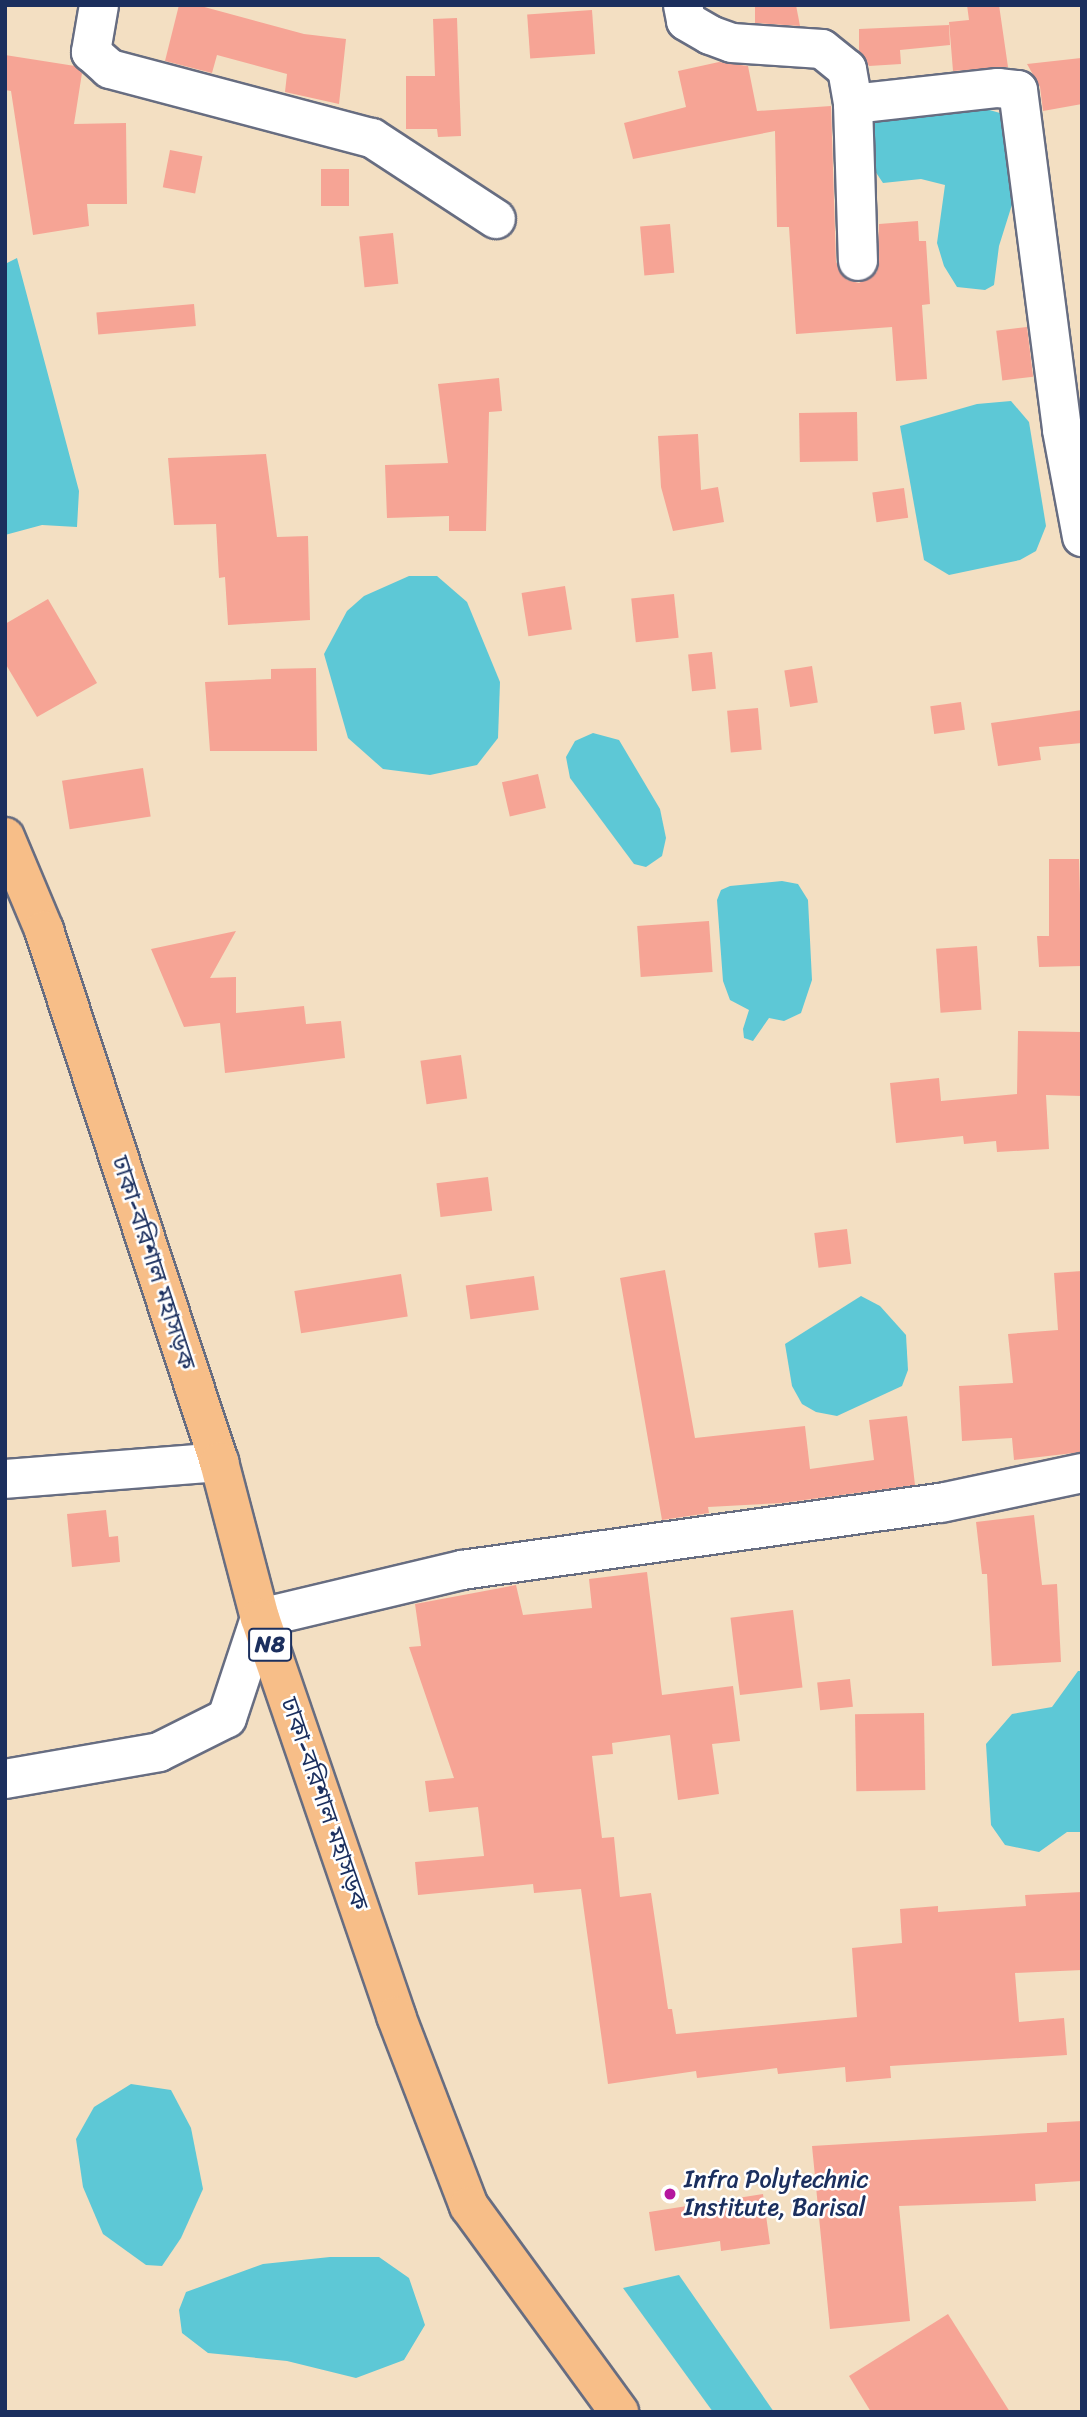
<!DOCTYPE html>
<meta charset="utf-8">
<style>
body{margin:0}
#map{position:relative;width:1087px;height:2417px;overflow:hidden;background:#f3dfc2;font-family:Sriracha,"Noto Sans Bengali",sans-serif}
div>[style]{position:absolute}
.water>*{inset:0;background:#5dc8d6}
.building>*{inset:0;background:#f6a495;transform-origin:0 0}
.roads{filter:drop-shadow(2px 0 #676d81) drop-shadow(-2px 0 #676d81) drop-shadow(0 2px #676d81) drop-shadow(0 -2px #676d81)}
.minor>*{height:38px;margin:-19px;padding:0 19px;transform-origin:19px;border-radius:19px;background:#fff}
.highway>*{height:38px;margin:-19px;padding:0 19px;transform-origin:19px;border-radius:19px;background:#f7be88}
.dots>*{width:19px;height:19px;translate:-50% -50%;box-sizing:border-box;border:4px solid #fff;border-radius:50%}
span{translate:-50% -50%;white-space:nowrap;text-align:center;line-height:1.15;-webkit-text-stroke:5px #fff;paint-order:stroke}
.shield-label span{padding:2px 5px;background:#fff;border:2px solid;border-radius:5px;-webkit-text-stroke-width:0}
.shield-label{font-size:23px;color:#1b2f5e;font-weight:700}
.street-label{font-size:24px;color:#1b2f5e}
.poi-label{font-size:24px;color:#1b2f5e}
.left{translate:0 -50%;text-align:left}
.frame{position:absolute;inset:0;border:7px solid #1b2f5e;pointer-events:none}
</style>
<div id="map">
<div class="water">
<i style="clip-path:polygon(972px 105px,1000px 113px,1020px 179px,999px 246px,994px 285px,985px 290px,957px 287px,944px 266px,937px 243px,945px 185px,921px 179px,883px 183px,869px 162px,873px 118px)"></i>
<i style="clip-path:polygon(17px 258px,79px 491px,77px 527px,42px 525px,5px 535px,5px 264px)"></i>
<i style="clip-path:polygon(1011px 401px,1029px 422px,1046px 526px,1036px 551px,1020px 560px,949px 575px,924px 560px,900px 426px,977px 404px)"></i>
<i style="clip-path:polygon(409px 576px,437px 576px,467px 602px,500px 682px,498px 738px,477px 765px,430px 775px,383px 769px,348px 738px,324px 654px,347px 611px,364px 596px)"></i>
<i style="clip-path:polygon(593px 733px,619px 740px,660px 809px,666px 838px,662px 856px,646px 867px,634px 864px,570px 778px,566px 757px,575px 741px)"></i>
<i style="clip-path:polygon(782px 881px,798px 884px,808px 900px,812px 980px,801px 1013px,784px 1021px,769px 1018px,753px 1041px,744px 1038px,743px 1029px,749px 1010px,730px 1000px,723px 981px,717px 900px,721px 890px,730px 886px)"></i>
<i style="clip-path:polygon(861px 1296px,880px 1306px,906px 1335px,908px 1370px,902px 1386px,837px 1416px,816px 1412px,802px 1404px,792px 1386px,785px 1344px)"></i>
<i style="clip-path:polygon(1078px 1671px,1082px 1671px,1082px 1832px,1067px 1832px,1039px 1852px,1005px 1845px,991px 1825px,986px 1744px,1012px 1714px,1052px 1707px)"></i>
<i style="clip-path:polygon(131px 2084px,171px 2090px,191px 2128px,203px 2189px,181px 2238px,162px 2266px,146px 2265px,103px 2234px,83px 2187px,76px 2139px,94px 2107px)"></i>
<i style="clip-path:polygon(330px 2257px,379px 2257px,409px 2278px,425px 2325px,404px 2360px,356px 2378px,287px 2361px,208px 2353px,182px 2333px,179px 2310px,186px 2292px,263px 2264px)"></i>
<i style="clip-path:polygon(679px 2275px,774px 2412px,713px 2412px,623px 2288px)"></i>
</div>
<div class="building">
<i style="clip-path:polygon(179px 5px,197px 5px,304px 34px,346px 39px,339px 104px,285px 92px,287px 74px,217px 55px,212px 73px,165px 61px)"></i>
<i style="clip-path:polygon(755px 5px,796px 5px,800px 26px,755px 23px)"></i>
<i style="clip-path:polygon(967px 5px,999px 5px,1008px 67px,953px 71px,949px 22px,969px 20px)"></i>
<i style="left:592px;top:10px;width:44px;height:65px;rotate:86deg"></i>
<i style="clip-path:polygon(457px 18px,461px 136px,438px 137px,437px 129px,406px 129px,406px 76px,435px 76px,433px 19px)"></i>
<i style="clip-path:polygon(949px 25px,950px 45px,900px 50px,901px 64px,869px 66px,859px 51px,859px 29px)"></i>
<i style="clip-path:polygon(5px 55px,75px 66px,82px 73px,74px 124px,126px 123px,127px 204px,87px 204px,89px 226px,33px 235px,11px 91px,5px 90px)"></i>
<i style="clip-path:polygon(1081px 58px,1082px 104px,1043px 111px,1040px 87px,1027px 64px)"></i>
<i style="clip-path:polygon(719px 62px,748px 66px,757px 111px,831px 106px,836px 262px,847px 280px,859px 283px,877px 272px,879px 224px,918px 221px,919px 241px,926px 241px,930px 304px,922px 305px,927px 379px,896px 381px,892px 327px,796px 334px,789px 227px,777px 227px,775px 131px,633px 159px,624px 123px,686px 107px,678px 71px)"></i>
<i style="left:170px;top:150px;width:33px;height:38px;rotate:11deg"></i>
<i style="left:321px;top:169px;width:28px;height:37px"></i>
<i style="left:670px;top:224px;width:49px;height:30px;rotate:85deg"></i>
<i style="left:393px;top:233px;width:51px;height:34px;rotate:84deg"></i>
<i style="left:194px;top:304px;width:22px;height:98px;rotate:85deg"></i>
<i style="left:1027px;top:327px;width:50px;height:31px;rotate:83deg"></i>
<i style="clip-path:polygon(499px 378px,502px 411px,489px 412px,486px 531px,449px 531px,449px 516px,387px 518px,385px 465px,448px 463px,438px 384px)"></i>
<i style="left:857px;top:412px;width:49px;height:58px;rotate:89deg"></i>
<i style="clip-path:polygon(698px 434px,701px 490px,718px 487px,724px 522px,673px 531px,661px 487px,658px 436px)"></i>
<i style="clip-path:polygon(266px 454px,277px 537px,308px 536px,310px 620px,228px 625px,225px 577px,219px 578px,216px 524px,174px 525px,168px 458px)"></i>
<i style="left:904px;top:488px;width:30px;height:32px;rotate:82deg"></i>
<i style="left:565px;top:586px;width:44px;height:44px;rotate:81deg"></i>
<i style="left:674px;top:594px;width:44px;height:43px;rotate:84deg"></i>
<i style="clip-path:polygon(48px 599px,97px 683px,37px 717px,5px 663px,5px 624px)"></i>
<i style="left:712px;top:652px;width:37px;height:24px;rotate:84deg"></i>
<i style="left:812px;top:666px;width:37px;height:28px;rotate:81deg"></i>
<i style="clip-path:polygon(316px 668px,317px 751px,210px 751px,205px 682px,271px 679px,271px 669px)"></i>
<i style="left:961px;top:702px;width:28px;height:31px;rotate:82deg"></i>
<i style="left:758px;top:708px;width:42px;height:31px;rotate:85deg"></i>
<i style="clip-path:polygon(1082px 710px,1082px 743px,1039px 747px,1041px 760px,998px 766px,991px 723px)"></i>
<i style="left:143px;top:768px;width:49px;height:82px;rotate:81deg"></i>
<i style="left:538px;top:774px;width:35px;height:37px;rotate:77deg"></i>
<i style="clip-path:polygon(1049px 859px,1079px 859px,1082px 966px,1039px 967px,1037px 936px,1049px 936px)"></i>
<i style="left:709px;top:921px;width:51px;height:72px;rotate:86deg"></i>
<i style="clip-path:polygon(236px 931px,210px 978px,236px 977px,236px 1013px,304px 1006px,306px 1024px,341px 1021px,345px 1058px,225px 1073px,220px 1023px,184px 1027px,151px 949px)"></i>
<i style="left:977px;top:946px;width:64px;height:41px;rotate:86deg"></i>
<i style="clip-path:polygon(1018px 1031px,1082px 1032px,1082px 1096px,1046px 1095px,1049px 1149px,997px 1152px,996px 1141px,964px 1144px,963px 1136px,896px 1143px,890px 1083px,939px 1078px,941px 1101px,1017px 1094px)"></i>
<i style="left:461px;top:1055px;width:44px;height:41px;rotate:82deg"></i>
<i style="left:488px;top:1177px;width:34px;height:52px;rotate:83deg"></i>
<i style="left:847px;top:1229px;width:35px;height:33px;rotate:83deg"></i>
<i style="clip-path:polygon(665px 1270px,695px 1438px,805px 1426px,810px 1469px,874px 1460px,869px 1420px,907px 1416px,915px 1485px,782px 1503px,708px 1507px,709px 1513px,662px 1520px,620px 1278px)"></i>
<i style="clip-path:polygon(1082px 1271px,1082px 1452px,1014px 1460px,1012px 1438px,962px 1441px,959px 1386px,1013px 1383px,1008px 1334px,1058px 1330px,1054px 1273px)"></i>
<i style="left:401px;top:1274px;width:43px;height:108px;rotate:81deg"></i>
<i style="left:534px;top:1276px;width:34px;height:69px;rotate:82deg"></i>
<i style="clip-path:polygon(106px 1510px,109px 1537px,118px 1536px,120px 1562px,72px 1567px,67px 1514px)"></i>
<i style="clip-path:polygon(1034px 1515px,1042px 1585px,1057px 1584px,1061px 1662px,992px 1666px,987px 1574px,982px 1574px,976px 1522px)"></i>
<i style="clip-path:polygon(647px 1572px,662px 1695px,733px 1686px,740px 1741px,712px 1744px,719px 1794px,678px 1800px,670px 1735px,612px 1743px,613px 1754px,592px 1756px,602px 1838px,614px 1837px,620px 1897px,651px 1893px,668px 2009px,672px 2009px,676px 2034px,857px 2017px,852px 1948px,902px 1943px,900px 1909px,938px 1906px,938px 1912px,1026px 1906px,1025px 1895px,1082px 1892px,1082px 1970px,1015px 1973px,1019px 2022px,1064px 2018px,1067px 2055px,890px 2066px,891px 2078px,846px 2082px,845px 2067px,778px 2074px,777px 2068px,697px 2078px,696px 2071px,608px 2084px,581px 1889px,534px 1893px,533px 1884px,418px 1895px,415px 1862px,484px 1856px,478px 1807px,429px 1812px,425px 1781px,454px 1778px,409px 1647px,421px 1646px,415px 1604px,516px 1585px,523px 1615px,592px 1608px,589px 1579px)"></i>
<i style="left:793px;top:1610px;width:78px;height:63px;rotate:83deg"></i>
<i style="left:850px;top:1679px;width:28px;height:33px;rotate:84deg"></i>
<i style="left:924px;top:1713px;width:77px;height:69px;rotate:89deg"></i>
<i style="clip-path:polygon(1082px 2121px,1082px 2181px,1035px 2184px,1036px 2201px,899px 2206px,910px 2321px,830px 2329px,812px 2146px,1047px 2132px,1047px 2123px)"></i>
<i style="clip-path:polygon(763px 2194px,770px 2244px,721px 2251px,720px 2241px,655px 2251px,649px 2212px)"></i>
<i style="clip-path:polygon(948px 2314px,1010px 2412px,871px 2412px,849px 2376px)"></i>
</div>
<div class="roads">
<div class="minor">
<i style="left:99px;top:5px;width:48px;rotate:99.7deg"></i>
<i style="left:91px;top:52px;width:25px;rotate:42deg"></i>
<i style="left:110px;top:69px;width:271px;rotate:14.8deg"></i>
<i style="left:372px;top:138px;width:148px;rotate:33.2deg"></i>
<i style="left:683px;top:5px;width:16px;rotate:79deg"></i>
<i style="left:686px;top:21px;width:28px;rotate:30deg"></i>
<i style="left:710px;top:35px;width:23px;rotate:20deg"></i>
<i style="left:732px;top:43px;width:90px;rotate:3.8deg"></i>
<i style="left:822px;top:49px;width:32px;rotate:39deg"></i>
<i style="left:847px;top:69px;width:36px;rotate:80deg"></i>
<i style="left:853px;top:104px;width:157px;rotate:88.2deg"></i>
<i style="left:853px;top:104px;width:146px;rotate:-6.3deg"></i>
<i style="left:998px;top:88px;width:20px;rotate:6deg"></i>
<i style="left:1018px;top:90px;width:343px;rotate:82.6deg"></i>
<i style="left:1062px;top:430px;width:109px;rotate:79.4deg"></i>
<i style="left:5px;top:1479px;width:215px;rotate:-4.5deg"></i>
<i style="left:5px;top:1779px;width:156px;rotate:-9.9deg"></i>
<i style="left:159px;top:1752px;width:76px;rotate:-26.6deg"></i>
<i style="left:227px;top:1718px;width:105px;rotate:-71.7deg"></i>
<i style="left:260px;top:1618px;width:208px;rotate:-13.4deg"></i>
<i style="left:462px;top:1570px;width:484px;rotate:-8deg"></i>
<i style="left:941px;top:1503px;width:144px;rotate:-12deg"></i>
</div>
<div class="highway">
<i style="left:5px;top:837px;width:101px;rotate:67.2deg"></i>
<i style="left:44px;top:930px;width:560px;rotate:71.79deg"></i>
<i style="left:219px;top:1462px;width:161px;rotate:75.3deg"></i>
<i style="left:260px;top:1618px;width:421px;rotate:71.1deg"></i>
<i style="left:396px;top:2016px;width:204px;rotate:69deg"></i>
<i style="left:469px;top:2206px;width:255px;rotate:53.9deg"></i>
</div>
</div>
<div class="dots">
<i style="left:670px;top:2194px;background:#b5179e"></i>
</div>
<div class="shield-label">
<span style="left:270px;top:1645px">N8</span>
</div>
<div class="street-label">
<span style="left:153px;top:1263px;rotate:72deg">ঢাকা-বরিশাল মহাসড়ক</span>
<span style="left:324px;top:1804px;rotate:71deg">ঢাকা-বরিশাল মহাসড়ক</span>
</div>
<div class="poi-label">
<span class="left" style="left:684px;top:2194px">Infra Polytechnic<br>Institute, Barisal</span>
</div>
<div class="frame"></div>
</div>
